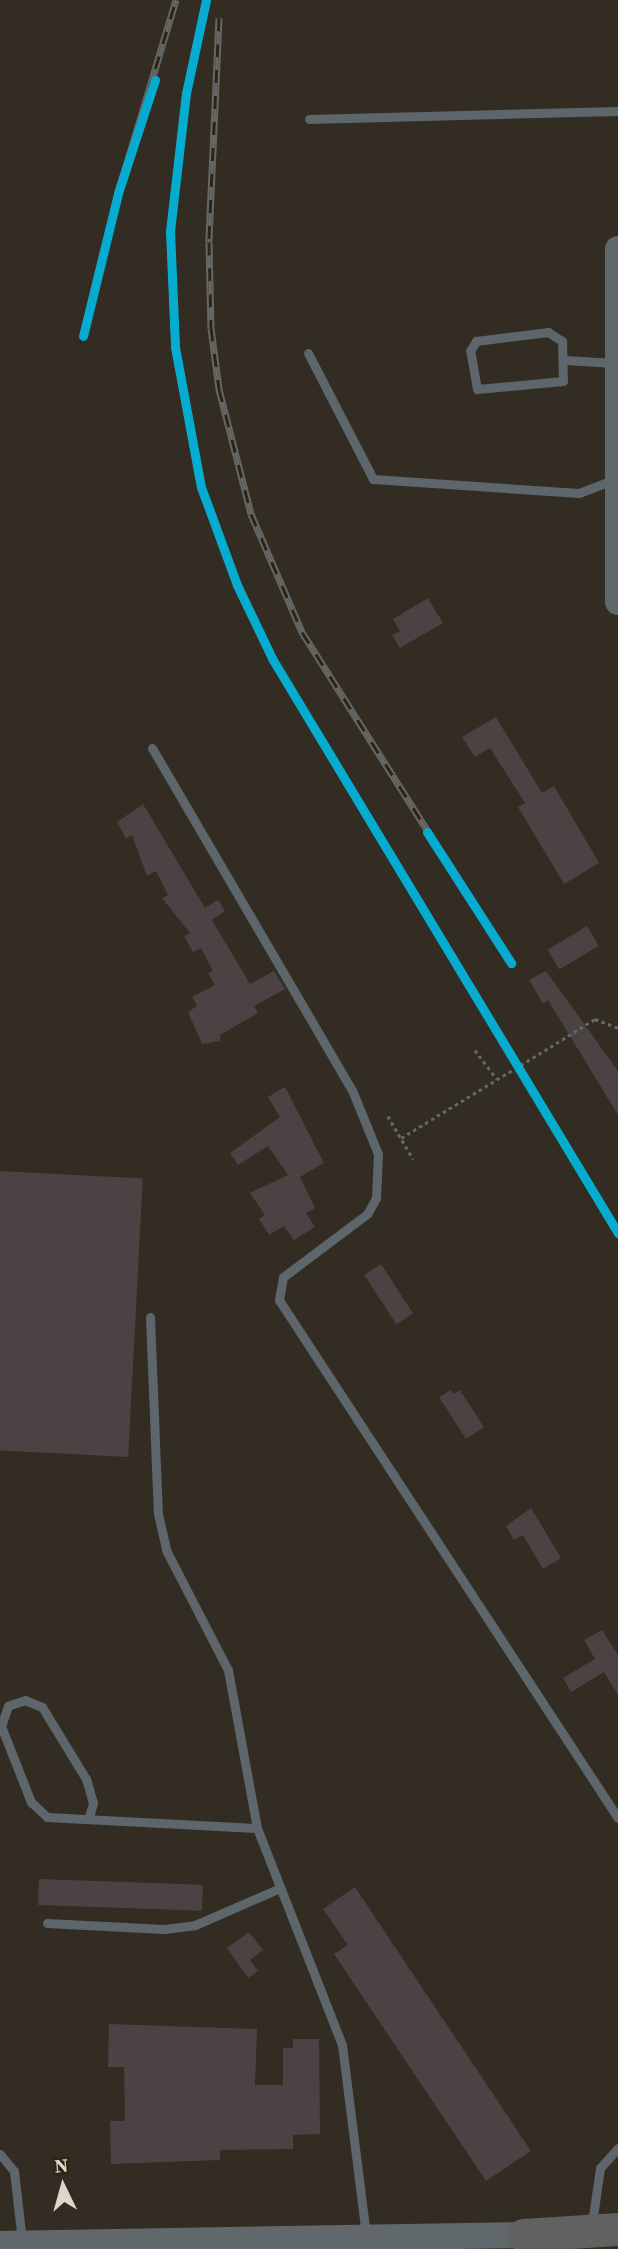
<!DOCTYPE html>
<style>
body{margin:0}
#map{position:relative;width:618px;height:2249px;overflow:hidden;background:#322c22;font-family:"Source Serif 4",serif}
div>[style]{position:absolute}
.building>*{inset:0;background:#4b4243;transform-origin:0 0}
.path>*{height:2.5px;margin-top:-1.25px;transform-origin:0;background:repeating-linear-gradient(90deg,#626869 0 3.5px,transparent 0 7px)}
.lane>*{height:9px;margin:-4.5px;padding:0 4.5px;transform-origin:4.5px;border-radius:4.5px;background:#5d666a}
.secondary>*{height:26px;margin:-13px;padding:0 13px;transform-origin:13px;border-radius:13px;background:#60686b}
.highway>*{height:33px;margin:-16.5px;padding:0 16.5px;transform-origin:16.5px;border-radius:16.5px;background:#61625f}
.rail>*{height:7px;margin-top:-3.5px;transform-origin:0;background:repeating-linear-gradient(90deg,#2f2412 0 13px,#646765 0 26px);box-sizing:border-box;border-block:2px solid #646765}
.path-bridge>*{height:2.5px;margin-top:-1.25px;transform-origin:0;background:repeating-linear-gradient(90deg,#626869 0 3.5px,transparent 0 7px)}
.rail-1>*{height:9px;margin:-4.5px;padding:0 4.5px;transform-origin:4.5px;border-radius:4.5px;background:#06acd0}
span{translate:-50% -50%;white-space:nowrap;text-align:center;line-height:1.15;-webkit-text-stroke:7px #2f2412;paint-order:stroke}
.north{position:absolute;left:28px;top:2151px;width:70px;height:70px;-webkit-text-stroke:5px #2f2412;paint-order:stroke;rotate:355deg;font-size:19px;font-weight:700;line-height:28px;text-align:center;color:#ddd6cb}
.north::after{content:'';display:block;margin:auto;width:24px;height:32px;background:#ddd6cb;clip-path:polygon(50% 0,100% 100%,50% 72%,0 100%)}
</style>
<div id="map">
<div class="building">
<i style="clip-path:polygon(428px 598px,443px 623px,400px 648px,392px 635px,400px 631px,393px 619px)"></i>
<i style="clip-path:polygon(496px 717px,542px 793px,554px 786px,599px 863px,564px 884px,518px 807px,525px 803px,490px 748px,475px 757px,462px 737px)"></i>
<i style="clip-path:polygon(143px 804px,205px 908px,218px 900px,225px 911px,212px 920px,250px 984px,274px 971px,285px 989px,254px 1006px,258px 1013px,220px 1035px,221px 1041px,202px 1044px,188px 1012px,197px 1006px,192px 997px,215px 985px,208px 973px,213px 971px,201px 948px,193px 952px,184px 936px,190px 933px,162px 898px,168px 895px,156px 871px,147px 876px,132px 835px,126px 839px,117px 822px)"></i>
<i style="left:587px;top:926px;width:23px;height:46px;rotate:59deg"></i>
<i style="clip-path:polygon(546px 971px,618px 1071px,618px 1115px,548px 1000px,543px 1004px,529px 980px)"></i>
<i style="clip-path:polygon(285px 1087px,324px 1163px,300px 1177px,315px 1208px,306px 1213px,315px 1227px,294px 1240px,284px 1226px,269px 1235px,259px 1219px,265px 1215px,250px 1193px,288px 1175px,268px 1146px,238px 1165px,230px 1153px,280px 1117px,268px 1097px)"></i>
<i style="left:0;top:1171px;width:143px;height:279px;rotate:3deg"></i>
<i style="left:381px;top:1264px;width:59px;height:20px;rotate:57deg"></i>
<i style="clip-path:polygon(451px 1390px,454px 1394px,460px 1390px,484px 1427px,466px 1439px,439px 1397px)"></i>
<i style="clip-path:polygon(531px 1508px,561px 1558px,543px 1569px,523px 1535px,514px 1540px,506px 1526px)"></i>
<i style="clip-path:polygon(602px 1630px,618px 1655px,618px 1695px,604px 1672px,571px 1692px,563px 1678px,595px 1659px,584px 1640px)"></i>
<i style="left:39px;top:1879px;width:164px;height:26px;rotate:2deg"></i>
<i style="clip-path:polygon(355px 1887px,531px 2151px,486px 2181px,334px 1954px,348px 1945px,323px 1909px)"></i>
<i style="clip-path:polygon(249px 1932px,263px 1950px,250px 1960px,258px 1971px,248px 1978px,227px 1948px)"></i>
<i style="clip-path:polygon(109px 2024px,257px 2029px,255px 2085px,283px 2085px,283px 2048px,293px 2048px,293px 2039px,319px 2039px,320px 2134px,293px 2135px,293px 2149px,220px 2150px,220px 2160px,111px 2164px,110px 2121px,125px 2121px,124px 2067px,108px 2067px)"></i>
</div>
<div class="path">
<i style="left:550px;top:1047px;width:53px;rotate:-31.9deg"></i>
<i style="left:595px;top:1019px;width:25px;rotate:21deg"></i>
<i style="left:475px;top:1050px;width:36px;rotate:53deg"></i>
<i style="left:388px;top:1116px;width:50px;rotate:59.8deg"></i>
</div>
<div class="lane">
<i style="left:309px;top:119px;width:309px;rotate:-1.5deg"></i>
<i style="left:548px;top:332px;width:17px;rotate:33deg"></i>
<i style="left:562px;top:341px;width:40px;rotate:88.6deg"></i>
<i style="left:563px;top:381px;width:86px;rotate:174.7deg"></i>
<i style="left:477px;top:389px;width:39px;rotate:-100deg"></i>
<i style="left:470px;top:351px;width:12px;rotate:-59deg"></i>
<i style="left:476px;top:341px;width:73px;rotate:-7.1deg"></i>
<i style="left:308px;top:353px;width:142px;rotate:62.7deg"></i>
<i style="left:373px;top:479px;width:206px;rotate:3.9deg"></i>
<i style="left:579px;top:493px;width:39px;rotate:-21deg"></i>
<i style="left:565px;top:360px;width:49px;rotate:3.5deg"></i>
<i style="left:152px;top:748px;width:396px;rotate:59.7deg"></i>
<i style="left:352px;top:1090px;width:69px;rotate:67.9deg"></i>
<i style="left:378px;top:1154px;width:44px;rotate:92.6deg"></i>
<i style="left:376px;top:1198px;width:18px;rotate:119deg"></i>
<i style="left:367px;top:1214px;width:105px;rotate:143.1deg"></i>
<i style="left:283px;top:1277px;width:23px;rotate:100deg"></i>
<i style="left:279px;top:1300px;width:619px;rotate:56.8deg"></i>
<i style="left:150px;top:1317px;width:197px;rotate:87.7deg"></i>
<i style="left:158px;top:1514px;width:37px;rotate:77deg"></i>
<i style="left:166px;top:1550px;width:135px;rotate:62.7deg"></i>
<i style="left:228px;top:1670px;width:161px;rotate:79.6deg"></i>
<i style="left:257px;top:1828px;width:233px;rotate:68.6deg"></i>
<i style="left:342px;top:2045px;width:191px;rotate:82.8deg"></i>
<i style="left:89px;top:1817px;width:15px;rotate:-74deg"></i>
<i style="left:93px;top:1803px;width:25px;rotate:-106deg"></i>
<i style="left:86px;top:1779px;width:84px;rotate:-121.4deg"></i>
<i style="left:42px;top:1707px;width:18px;rotate:-158deg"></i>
<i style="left:25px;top:1700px;width:18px;rotate:161deg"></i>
<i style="left:8px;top:1706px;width:21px;rotate:109deg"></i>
<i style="left:1px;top:1726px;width:82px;rotate:68.5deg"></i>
<i style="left:31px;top:1802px;width:22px;rotate:43deg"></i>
<i style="left:47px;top:1817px;width:210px;rotate:3deg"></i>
<i style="left:47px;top:1923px;width:117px;rotate:2.9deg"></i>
<i style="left:164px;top:1929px;width:31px;rotate:-7deg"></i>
<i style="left:195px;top:1925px;width:93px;rotate:-23.5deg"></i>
<i style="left:0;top:2154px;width:22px;rotate:51deg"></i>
<i style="left:14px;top:2171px;width:70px;rotate:83.5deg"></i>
<i style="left:592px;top:2223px;width:56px;rotate:-81.7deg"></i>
<i style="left:600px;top:2168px;width:27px;rotate:-48deg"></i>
</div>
<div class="secondary">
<i style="left:618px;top:249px;width:353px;rotate:90deg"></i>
<i style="left:0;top:2244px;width:523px;rotate:-0.99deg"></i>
</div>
<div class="highway">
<i style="left:523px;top:2235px;width:95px;rotate:-3.6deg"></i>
</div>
<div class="rail">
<i style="left:206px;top:0;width:95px;rotate:102.1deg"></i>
<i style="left:186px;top:93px;width:139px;rotate:96.6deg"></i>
<i style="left:170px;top:231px;width:116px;rotate:87.5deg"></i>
<i style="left:175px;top:347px;width:142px;rotate:79.5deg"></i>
<i style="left:201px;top:487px;width:104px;rotate:69.8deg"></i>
<i style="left:237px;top:585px;width:83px;rotate:64.4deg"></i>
<i style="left:273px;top:660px;width:669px;rotate:58.95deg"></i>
<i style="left:219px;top:18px;width:224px;rotate:92.6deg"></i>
<i style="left:209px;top:242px;width:86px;rotate:88.7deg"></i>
<i style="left:211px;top:328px;width:62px;rotate:82.5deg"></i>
<i style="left:219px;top:389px;width:129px;rotate:75.6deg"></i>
<i style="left:251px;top:514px;width:129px;rotate:66.6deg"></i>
<i style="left:302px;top:632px;width:391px;rotate:57.7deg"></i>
<i style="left:83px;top:336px;width:147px;rotate:-76.2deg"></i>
<i style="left:118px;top:193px;width:202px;rotate:-73.3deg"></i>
</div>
<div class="path-bridge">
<i style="left:401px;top:1138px;width:175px;rotate:-31.4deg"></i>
</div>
<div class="rail-1">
<i style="left:206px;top:0;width:95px;rotate:102.1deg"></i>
<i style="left:186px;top:93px;width:139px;rotate:96.6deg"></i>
<i style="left:170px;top:231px;width:116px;rotate:87.5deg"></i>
<i style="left:175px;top:347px;width:142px;rotate:79.5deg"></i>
<i style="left:201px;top:487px;width:104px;rotate:69.8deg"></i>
<i style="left:237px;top:585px;width:83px;rotate:64.4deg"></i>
<i style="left:273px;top:660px;width:669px;rotate:58.95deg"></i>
<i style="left:83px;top:336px;width:147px;rotate:-76.2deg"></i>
<i style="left:118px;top:193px;width:119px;rotate:-71.9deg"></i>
<i style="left:427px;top:832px;width:156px;rotate:57.3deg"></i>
</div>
<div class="north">N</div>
</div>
